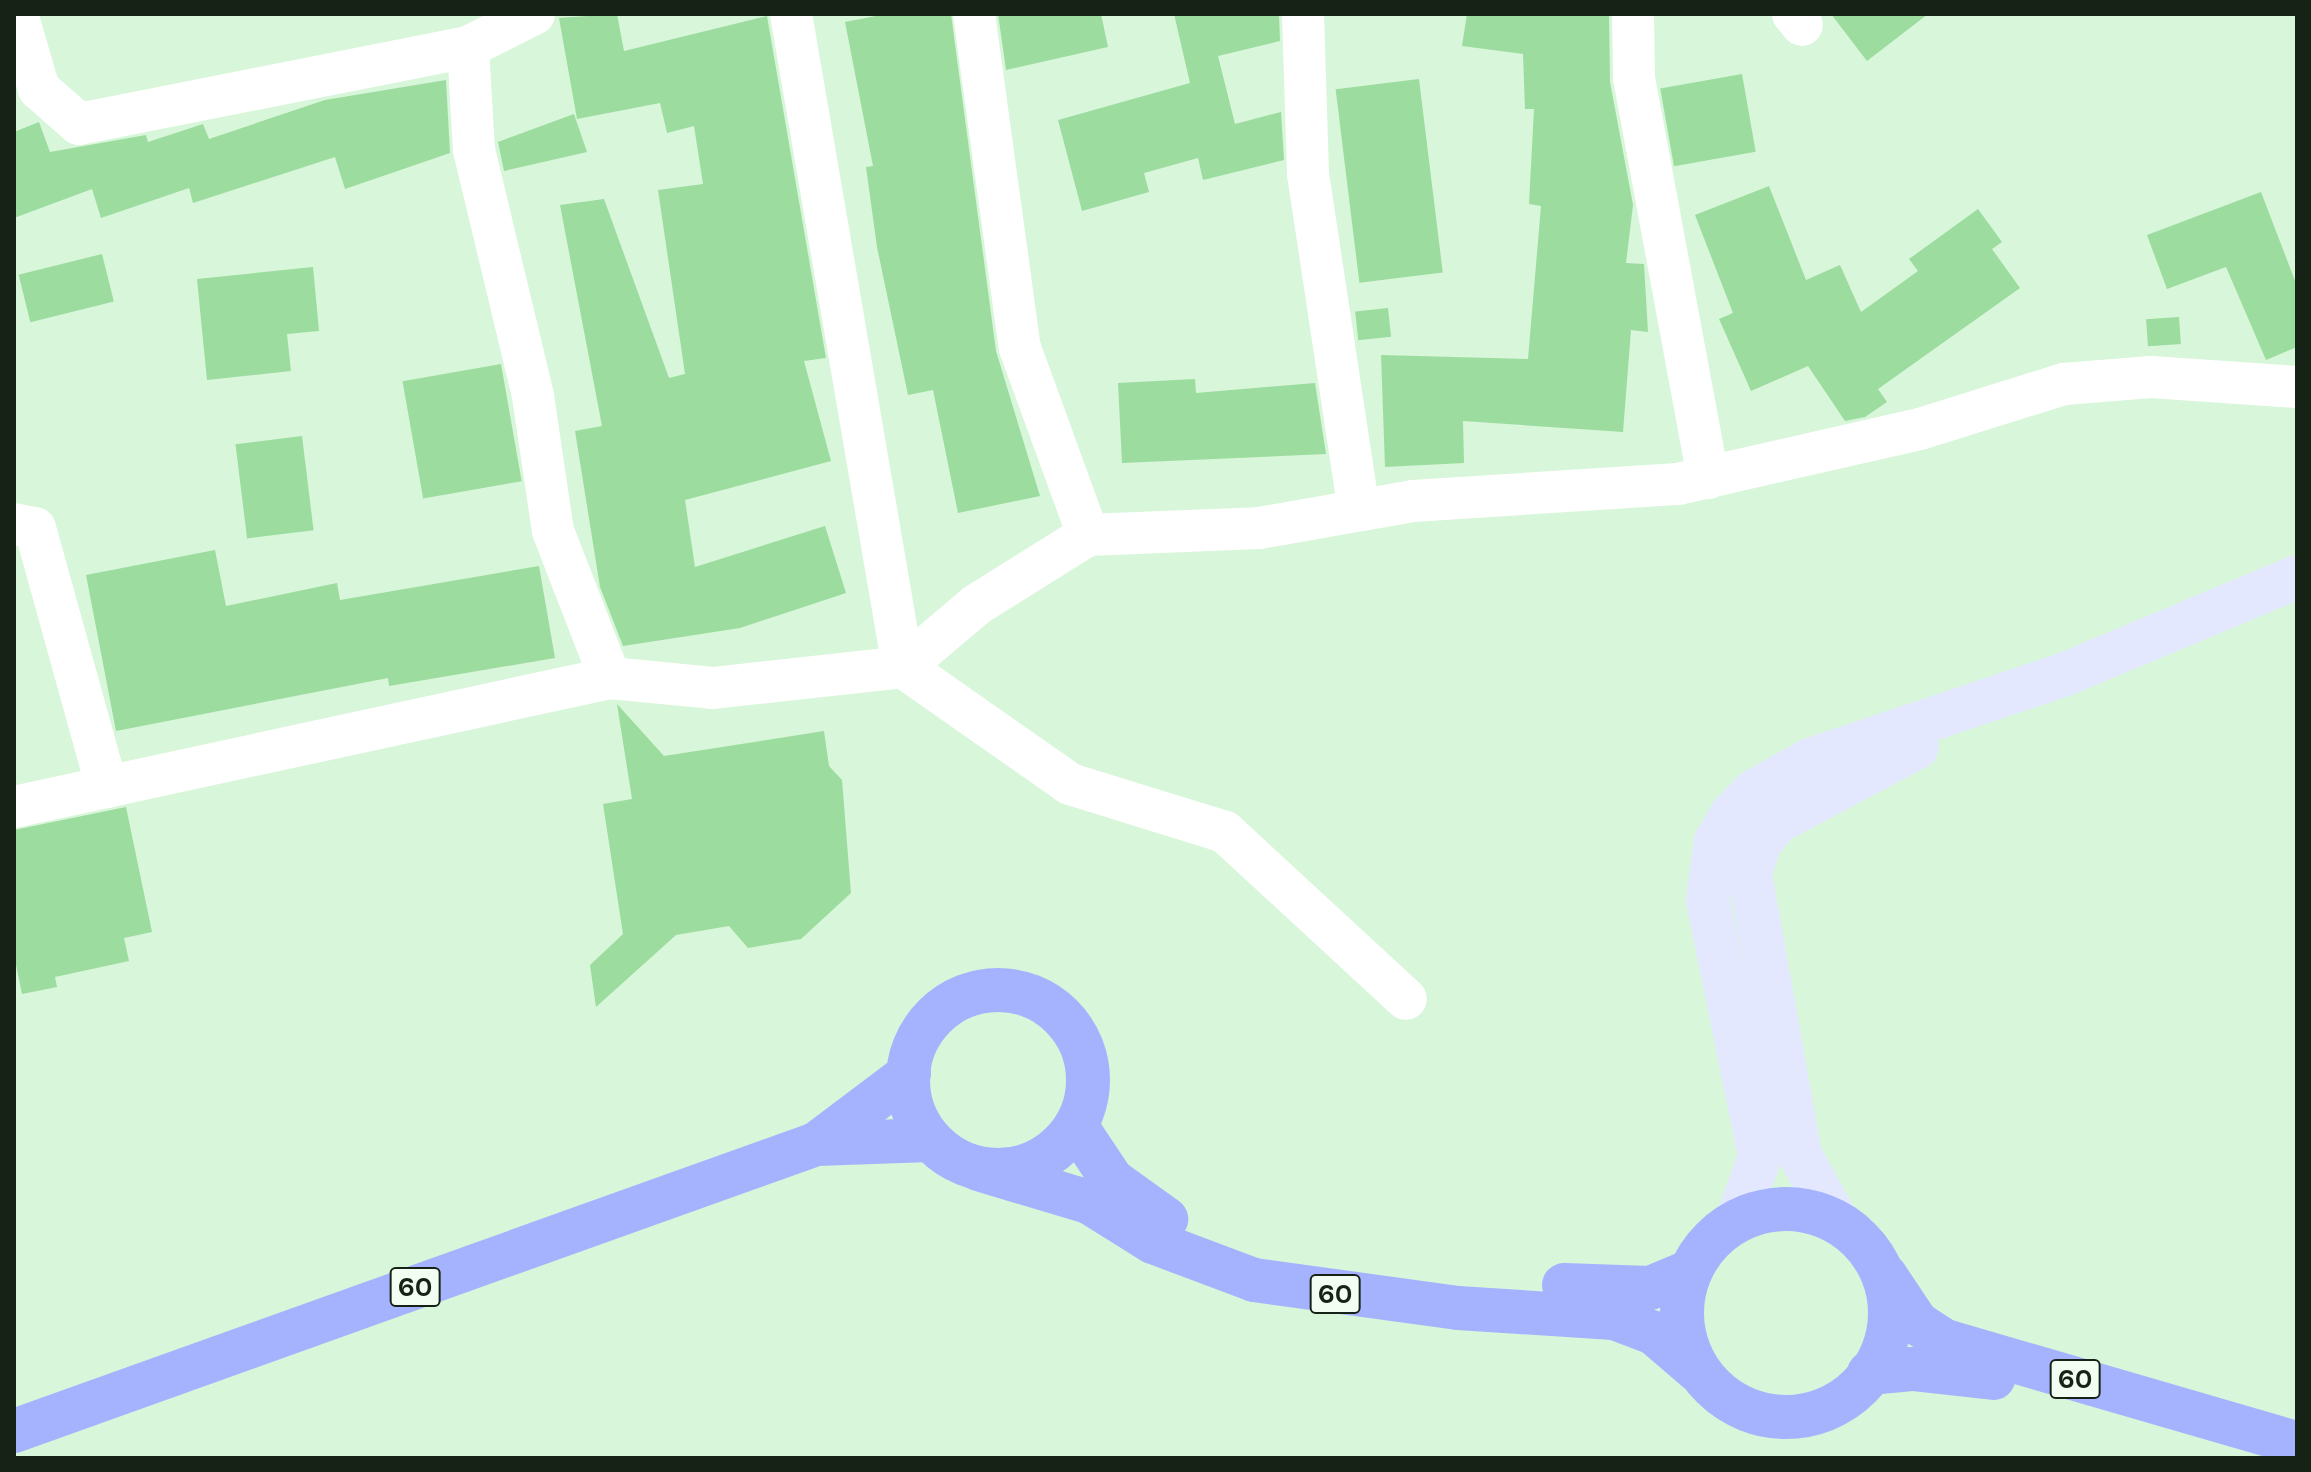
<!DOCTYPE html>
<style>
body{margin:0}
#map{position:relative;width:2311px;height:1472px;overflow:hidden;background:#d8f6d9;font-family:Karla,sans-serif}
div>[style]{position:absolute}
.building>*{inset:0;background:#9cdc9f;transform-origin:0 0}
.street>*{height:42px;margin:-21px;padding:0 21px;transform-origin:21px;border-radius:21px;background:#fff}
.secondary>*{height:44px;margin:-22px;padding:0 22px;transform-origin:22px;border-radius:22px;background:#e4e8ff}
.highway>*{height:44px;margin:-22px;padding:0 22px;transform-origin:22px;border-radius:22px;background:#a5b3fe}
.highway>.ring{margin:-22px;padding:0;box-sizing:content-box;background:none;border:44px solid #a5b3fe;border-radius:50%}
span{translate:-50% -50%;white-space:nowrap;text-align:center;line-height:1.15;-webkit-text-stroke:6px #f2fef2;paint-order:stroke}
.shield-label span{padding:2px 6px;background:#f2fef2;border:2px solid;border-radius:6px;-webkit-text-stroke-width:0}
.shield-label{font-size:28px;color:#172217;font-weight:700}
.frame{position:absolute;inset:0;border:16px solid #172217;pointer-events:none}
</style>
<div id="map">
<div class="building">
<i style="clip-path:polygon(617px 14px,624px 51px,767px 16px,826px 358px,804px 361px,831px 461px,685px 500px,695px 567px,825px 526px,846px 593px,740px 628px,623px 646px,600px 587px,575px 431px,602px 426px,560px 205px,604px 199px,669px 378px,685px 374px,658px 190px,703px 184px,694px 126px,667px 133px,660px 103px,577px 119px,559px 18px)"></i>
<i style="clip-path:polygon(886px 14px,951px 14px,996px 351px,1040px 496px,958px 513px,933px 390px,908px 395px,877px 247px,866px 167px,873px 166px,845px 22px)"></i>
<i style="clip-path:polygon(998px 14px,1101px 14px,1108px 47px,1006px 70px)"></i>
<i style="clip-path:polygon(1174px 14px,1279px 14px,1280px 41px,1218px 56px,1235px 124px,1281px 112px,1284px 160px,1203px 180px,1198px 158px,1144px 173px,1149px 192px,1082px 211px,1058px 120px,1190px 83px)"></i>
<i style="clip-path:polygon(1467px 14px,1609px 14px,1610px 82px,1633px 205px,1626px 263px,1644px 264px,1648px 332px,1631px 330px,1623px 432px,1463px 421px,1464px 463px,1385px 467px,1381px 355px,1528px 359px,1541px 206px,1529px 204px,1534px 109px,1525px 109px,1523px 54px,1462px 46px)"></i>
<i style="clip-path:polygon(1831px 14px,1928px 14px,1867px 61px)"></i>
<i style="left:1742px;top:74px;width:79px;height:83px;rotate:80deg"></i>
<i style="left:1419px;top:79px;width:195px;height:84px;rotate:83deg"></i>
<i style="clip-path:polygon(446px 80px,450px 153px,345px 189px,335px 157px,193px 203px,189px 188px,101px 218px,92px 189px,14px 218px,14px 132px,39px 122px,50px 152px,146px 135px,148px 142px,203px 124px,209px 139px,325px 100px)"></i>
<i style="clip-path:polygon(574px 114px,587px 152px,504px 171px,498px 142px)"></i>
<i style="clip-path:polygon(1769px 186px,1806px 280px,1840px 265px,1861px 312px,1918px 271px,1909px 259px,1978px 209px,2002px 242px,1992px 249px,2020px 288px,1878px 389px,1887px 402px,1865px 417px,1845px 421px,1808px 366px,1751px 391px,1719px 319px,1733px 313px,1695px 215px)"></i>
<i style="clip-path:polygon(2261px 192px,2297px 286px,2297px 347px,2266px 360px,2226px 267px,2167px 289px,2147px 235px)"></i>
<i style="left:102px;top:254px;width:49px;height:86px;rotate:76deg"></i>
<i style="clip-path:polygon(313px 267px,319px 331px,287px 334px,291px 371px,207px 380px,197px 279px)"></i>
<i style="left:1388px;top:308px;width:29px;height:33px;rotate:84deg"></i>
<i style="left:2179px;top:317px;width:27px;height:33px;rotate:86deg"></i>
<i style="left:501px;top:364px;width:119px;height:100px;rotate:80deg"></i>
<i style="clip-path:polygon(1195px 379px,1196px 393px,1315px 383px,1326px 454px,1122px 463px,1118px 383px)"></i>
<i style="left:302px;top:436px;width:95px;height:67px;rotate:83deg"></i>
<i style="clip-path:polygon(215px 550px,226px 606px,337px 583px,340px 600px,539px 566px,555px 658px,389px 686px,388px 678px,116px 731px,86px 575px)"></i>
<i style="clip-path:polygon(617px 704px,664px 756px,824px 731px,829px 766px,842px 780px,851px 893px,801px 939px,748px 948px,729px 926px,676px 935px,596px 1007px,590px 965px,623px 934px,603px 804px,632px 799px)"></i>
<i style="clip-path:polygon(126px 807px,152px 932px,124px 938px,129px 961px,55px 977px,57px 987px,22px 994px,14px 955px,14px 830px)"></i>
</div>
<div class="street">
<i style="left:17px;top:14px;width:78px;rotate:73.7deg"></i>
<i style="left:39px;top:89px;width:53px;rotate:41.2deg"></i>
<i style="left:79px;top:124px;width:397px;rotate:-11.2deg"></i>
<i style="left:534px;top:14px;width:74px;rotate:153.4deg"></i>
<i style="left:468px;top:47px;width:103px;rotate:86.7deg"></i>
<i style="left:474px;top:150px;width:253px;rotate:76.5deg"></i>
<i style="left:533px;top:396px;width:136px;rotate:81.6deg"></i>
<i style="left:553px;top:531px;width:158px;rotate:68.8deg"></i>
<i style="left:791px;top:14px;width:663px;rotate:80.27deg"></i>
<i style="left:903px;top:667px;width:204px;rotate:35deg"></i>
<i style="left:1070px;top:784px;width:162px;rotate:17.2deg"></i>
<i style="left:1225px;top:832px;width:246px;rotate:42.7deg"></i>
<i style="left:974px;top:14px;width:337px;rotate:82.2deg"></i>
<i style="left:1020px;top:348px;width:199px;rotate:70deg"></i>
<i style="left:1303px;top:14px;width:160px;rotate:88.2deg"></i>
<i style="left:1308px;top:174px;width:340px;rotate:81.4deg"></i>
<i style="left:1633px;top:14px;width:64px;rotate:89.1deg"></i>
<i style="left:1634px;top:78px;width:407px;rotate:79.5deg"></i>
<i style="left:1793px;top:14px;width:14px;rotate:51deg"></i>
<i style="left:14px;top:524px;width:21px;rotate:11deg"></i>
<i style="left:35px;top:528px;width:269px;rotate:74.5deg"></i>
<i style="left:14px;top:807px;width:610px;rotate:-12.21deg"></i>
<i style="left:610px;top:678px;width:103px;rotate:5.5deg"></i>
<i style="left:713px;top:688px;width:191px;rotate:-6.3deg"></i>
<i style="left:903px;top:667px;width:96px;rotate:-40.3deg"></i>
<i style="left:976px;top:605px;width:132px;rotate:-32deg"></i>
<i style="left:1088px;top:535px;width:171px;rotate:-2.3deg"></i>
<i style="left:1259px;top:528px;width:156px;rotate:-9.9deg"></i>
<i style="left:1413px;top:501px;width:266px;rotate:-3.7deg"></i>
<i style="left:1678px;top:484px;width:248px;rotate:-12.8deg"></i>
<i style="left:1920px;top:429px;width:151px;rotate:-17.4deg"></i>
<i style="left:2064px;top:384px;width:87px;rotate:-4.6deg"></i>
<i style="left:2151px;top:377px;width:146px;rotate:3.9deg"></i>
</div>
<div class="secondary">
<i style="left:1737px;top:1221px;width:69px;rotate:-70.5deg"></i>
<i style="left:1760px;top:1156px;width:261px;rotate:-101.5deg"></i>
<i style="left:1708px;top:900px;width:60px;rotate:-82.3deg"></i>
<i style="left:1716px;top:841px;width:31px;rotate:-59deg"></i>
<i style="left:1732px;top:814px;width:30px;rotate:-46deg"></i>
<i style="left:1753px;top:792px;width:65px;rotate:-29.3deg"></i>
<i style="left:1810px;top:760px;width:267px;rotate:-18.6deg"></i>
<i style="left:2063px;top:675px;width:254px;rotate:-22.7deg"></i>
<i style="left:1837px;top:1222px;width:77px;rotate:-118.9deg"></i>
<i style="left:1800px;top:1155px;width:286px;rotate:-100.1deg"></i>
<i style="left:1750px;top:873px;width:33px;rotate:-72deg"></i>
<i style="left:1760px;top:842px;width:28px;rotate:-49deg"></i>
<i style="left:1778px;top:821px;width:157px;rotate:-28deg"></i>
</div>
<div class="highway">
<i class="ring" style="left:908px;top:990px;width:136px;height:136px"></i>
<i style="left:909px;top:1074px;width:116px;rotate:143deg"></i>
<i style="left:816px;top:1144px;width:114px;rotate:-2deg"></i>
<i style="left:1076px;top:1126px;width:65px;rotate:56.3deg"></i>
<i style="left:1112px;top:1180px;width:67px;rotate:35.8deg"></i>
<i style="left:978px;top:1169px;width:116px;rotate:16.6deg"></i>
<i style="left:1089px;top:1202px;width:75px;rotate:32deg"></i>
<i style="left:1153px;top:1242px;width:108px;rotate:20.6deg"></i>
<i style="left:1254px;top:1280px;width:206px;rotate:7.8deg"></i>
<i style="left:1458px;top:1308px;width:156px;rotate:3.7deg"></i>
<i style="left:1614px;top:1318px;width:43px;rotate:20.6deg"></i>
<i style="left:1654px;top:1333px;width:58px;rotate:40.8deg"></i>
<i class="ring" style="left:1682px;top:1209px;width:164px;height:164px"></i>
<i style="left:1885px;top:1275px;width:58px;rotate:56.3deg"></i>
<i style="left:1917px;top:1323px;width:33px;rotate:33deg"></i>
<i style="left:1945px;top:1341px;width:366px;rotate:16.2deg"></i>
<i style="left:1564px;top:1285px;width:86px;rotate:2deg"></i>
<i style="left:1650px;top:1288px;width:44px;rotate:-22.5deg"></i>
<i style="left:1869px;top:1373px;width:43px;rotate:-5.3deg"></i>
<i style="left:1912px;top:1369px;width:82px;rotate:6.3deg"></i>
<i style="left:14px;top:1431px;width:852px;rotate:-19.69deg"></i>
</div>
<div class="shield-label">
<span style="left:415px;top:1287px">60</span>
<span style="left:1335px;top:1294px">60</span>
<span style="left:2075px;top:1379px">60</span>
</div>
<div class="frame"></div>
</div>
